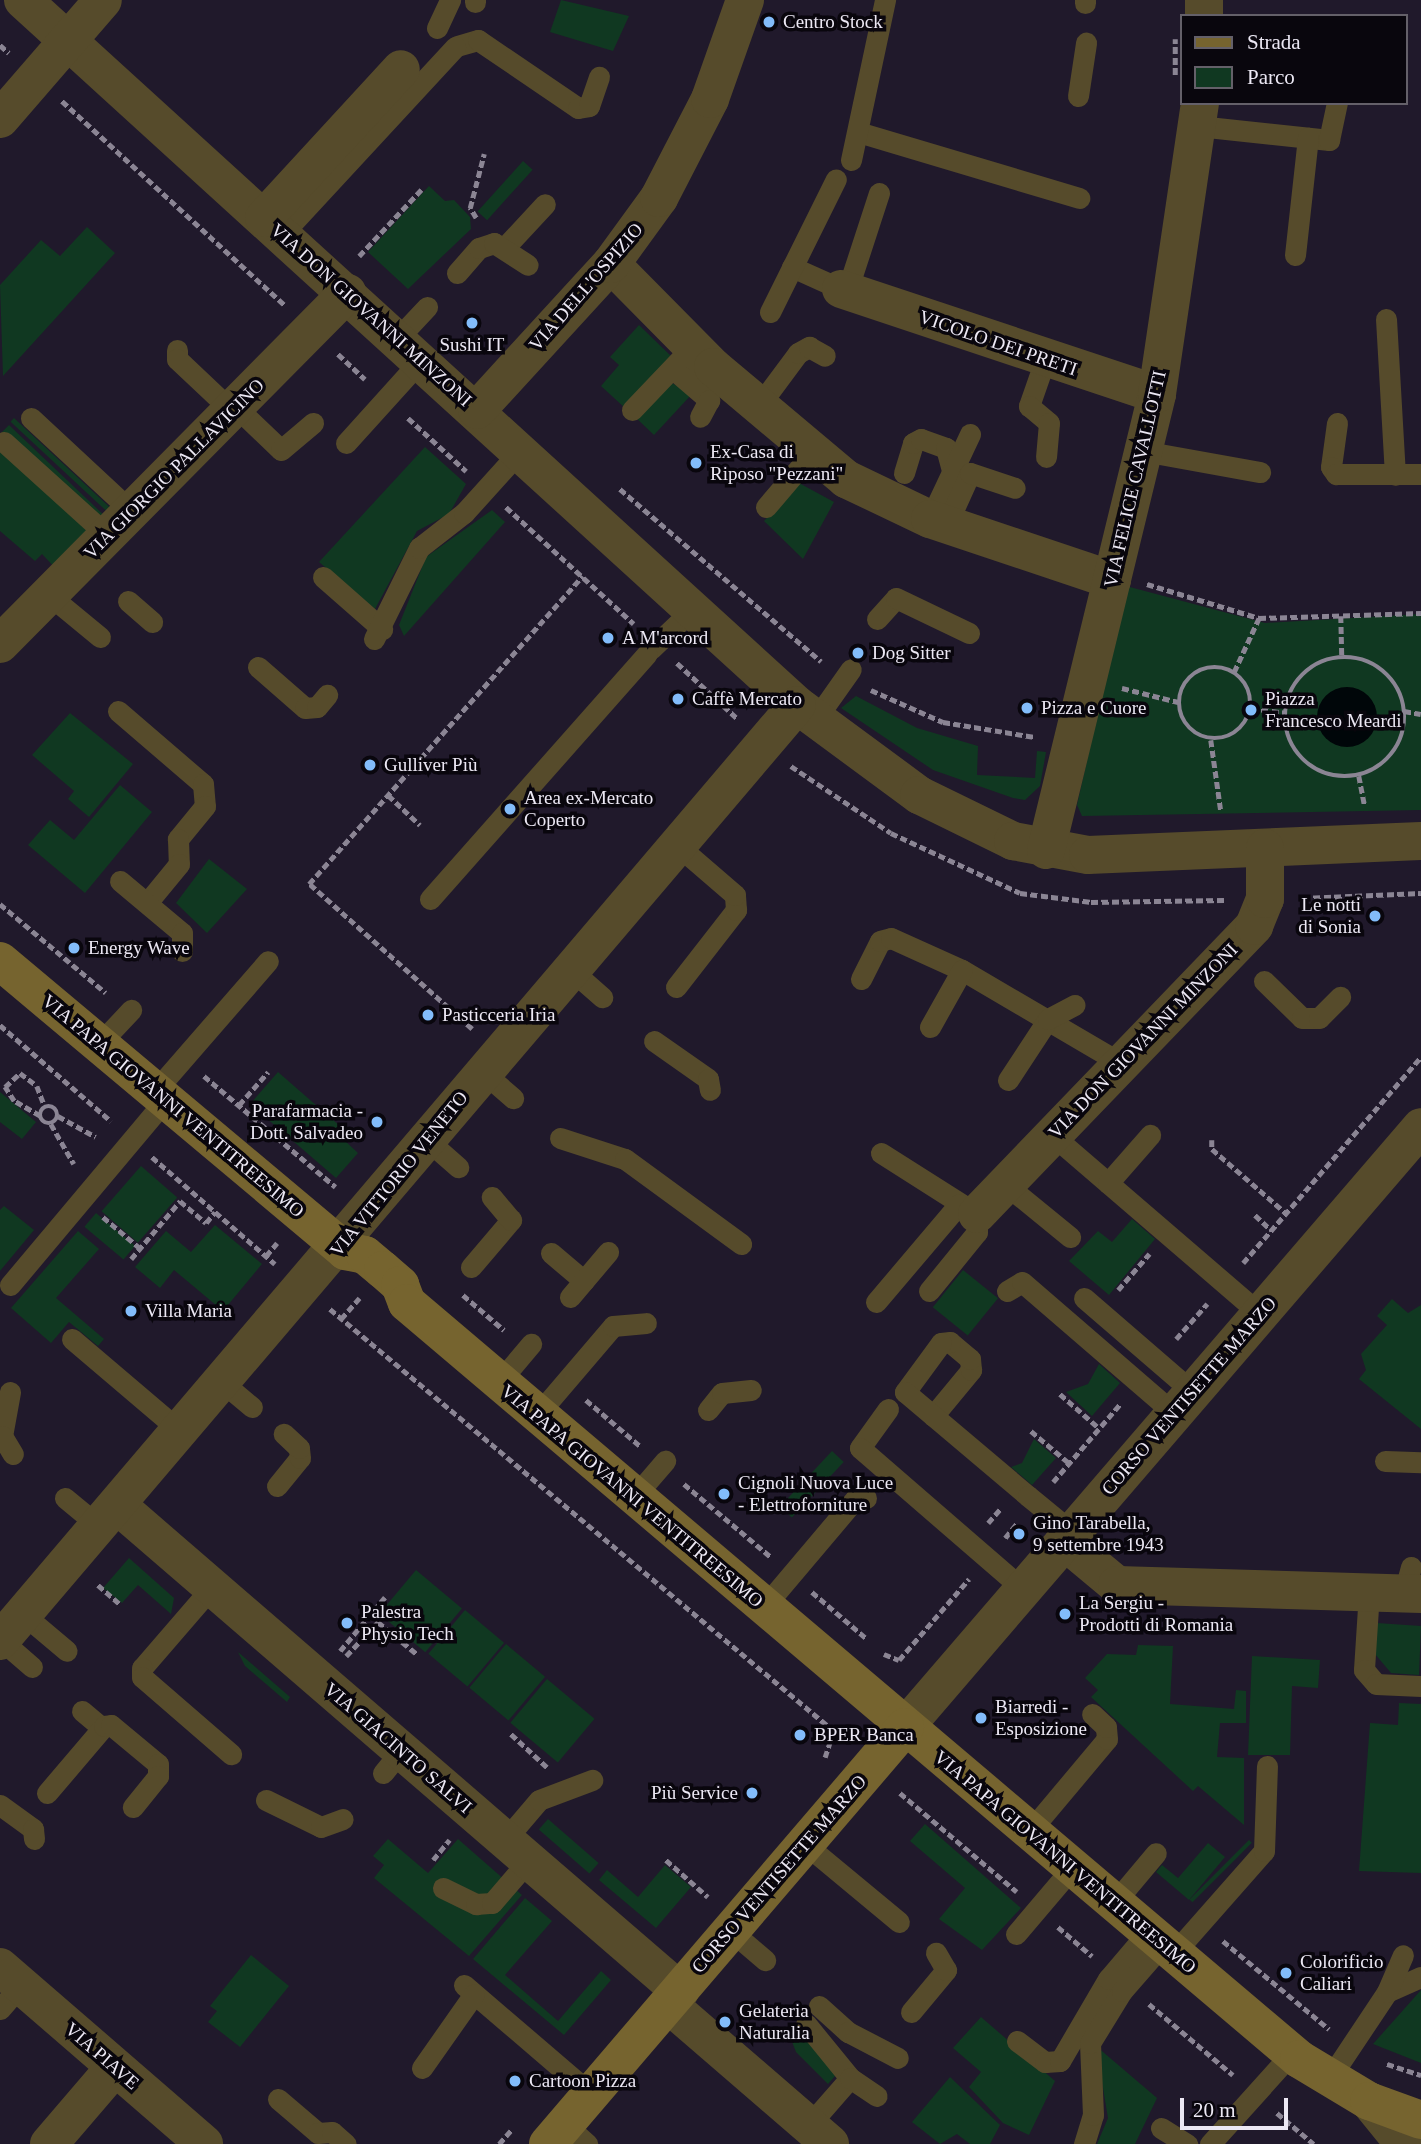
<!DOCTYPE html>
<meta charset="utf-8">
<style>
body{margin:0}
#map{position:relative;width:1421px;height:2144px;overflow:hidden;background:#20192b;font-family:Georgia,serif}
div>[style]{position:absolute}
.green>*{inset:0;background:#103821;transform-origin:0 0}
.water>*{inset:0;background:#000609}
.round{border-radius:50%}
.path>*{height:4.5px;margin-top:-2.25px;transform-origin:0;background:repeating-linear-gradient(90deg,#8b8594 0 7px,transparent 0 10.5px)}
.path>.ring{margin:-2.25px;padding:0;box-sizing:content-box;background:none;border:4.5px solid #8b8594;border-radius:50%}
.lane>*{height:21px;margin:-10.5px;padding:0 10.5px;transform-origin:10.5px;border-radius:10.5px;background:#564b2b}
.street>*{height:38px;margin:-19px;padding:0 19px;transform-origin:19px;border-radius:19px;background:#564b2b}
.secondary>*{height:38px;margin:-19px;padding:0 19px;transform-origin:19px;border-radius:19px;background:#76642f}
.dots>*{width:19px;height:19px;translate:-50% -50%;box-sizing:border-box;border:4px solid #09060d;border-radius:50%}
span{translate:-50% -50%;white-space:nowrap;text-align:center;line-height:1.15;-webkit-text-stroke:7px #09060d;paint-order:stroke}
.poi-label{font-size:19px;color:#ece8f4}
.left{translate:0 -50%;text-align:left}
.right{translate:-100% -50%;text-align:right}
.street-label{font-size:19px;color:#ece8f4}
.legend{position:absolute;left:1180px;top:14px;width:228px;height:91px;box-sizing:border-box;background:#09060d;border:2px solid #646069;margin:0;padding:9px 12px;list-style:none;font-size:21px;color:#ece8f4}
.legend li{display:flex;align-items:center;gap:14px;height:35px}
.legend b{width:35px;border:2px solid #646069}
.scale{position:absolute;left:1180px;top:2098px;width:108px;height:32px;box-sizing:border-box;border:4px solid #ece8f4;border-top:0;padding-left:9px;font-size:21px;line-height:24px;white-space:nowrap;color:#ece8f4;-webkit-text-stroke:5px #09060d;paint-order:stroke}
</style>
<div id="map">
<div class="green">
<i style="clip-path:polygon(561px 0,629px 16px,613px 51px,550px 32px)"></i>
<i style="left:523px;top:161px;width:13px;height:68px;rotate:42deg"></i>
<i style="clip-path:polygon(429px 186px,445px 201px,454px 200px,470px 217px,471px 229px,408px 289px,368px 252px)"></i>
<i style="clip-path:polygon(87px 227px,115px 253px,3px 376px,0 285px,41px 240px,60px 256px)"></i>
<i style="clip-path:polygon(639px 325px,673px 358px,625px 408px,601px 386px,619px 365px,610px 357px)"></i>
<i style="clip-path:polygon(668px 381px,692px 394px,654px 435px,634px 416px)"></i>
<i style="left:14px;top:418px;width:137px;height:5px;rotate:43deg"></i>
<i style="clip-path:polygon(9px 425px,108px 519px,58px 571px,42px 554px,35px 561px,0 531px,0 434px)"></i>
<i style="clip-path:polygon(425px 447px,466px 484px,449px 514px,417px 531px,375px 609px,319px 562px)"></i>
<i style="clip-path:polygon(799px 483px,834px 502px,803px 559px,764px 521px)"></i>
<i style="clip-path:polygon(492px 510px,505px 522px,404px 636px,399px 625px,426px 557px)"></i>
<i style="clip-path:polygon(1126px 586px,1265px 623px,1421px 614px,1421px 810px,1082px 816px,1077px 805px)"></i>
<i style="clip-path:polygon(856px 696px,917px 728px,978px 746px,977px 775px,1035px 778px,1037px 751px,1046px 752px,1040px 786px,1025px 800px,1013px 798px,933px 770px,841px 708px)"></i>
<i style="clip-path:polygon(70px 713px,133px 764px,89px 817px,68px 799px,74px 791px,32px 755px)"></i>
<i style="clip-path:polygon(120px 785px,152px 812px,85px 893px,28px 845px,50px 820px,74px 840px)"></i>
<i style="clip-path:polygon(209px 859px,247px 889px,207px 933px,176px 903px)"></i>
<i style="clip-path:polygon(278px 1072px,348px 1133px,343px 1139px,358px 1153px,336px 1178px,250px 1104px)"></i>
<i style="clip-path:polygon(0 1092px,36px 1122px,22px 1139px,0 1122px)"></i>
<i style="left:141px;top:1166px;width:48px;height:60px;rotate:41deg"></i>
<i style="clip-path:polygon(4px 1206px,34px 1230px,0 1271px,0 1210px)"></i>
<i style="left:96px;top:1213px;width:51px;height:18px;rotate:40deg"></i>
<i style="clip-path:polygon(1132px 1219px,1155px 1239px,1109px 1295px,1069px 1261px,1098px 1231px,1112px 1242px)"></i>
<i style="clip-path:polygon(215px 1225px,262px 1264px,223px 1311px,174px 1270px,160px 1288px,135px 1267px,166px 1231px,191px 1252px)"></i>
<i style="clip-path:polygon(78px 1231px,99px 1249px,56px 1298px,104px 1339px,98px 1346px,69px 1322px,51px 1343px,11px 1308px)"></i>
<i style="left:963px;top:1270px;width:45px;height:48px;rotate:39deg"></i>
<i style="clip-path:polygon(1392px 1299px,1408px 1313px,1421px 1305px,1421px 1429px,1359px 1379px,1366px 1370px,1361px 1354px,1387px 1325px,1377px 1316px)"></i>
<i style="clip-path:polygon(1099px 1364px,1120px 1383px,1092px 1416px,1066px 1392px,1088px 1384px)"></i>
<i style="clip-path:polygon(1034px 1439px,1056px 1458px,1032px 1485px,1011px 1467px,1022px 1463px)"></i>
<i style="left:832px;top:1451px;width:16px;height:76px;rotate:43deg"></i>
<i style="clip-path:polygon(129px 1558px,174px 1598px,171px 1614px,138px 1585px,122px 1603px,103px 1588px)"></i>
<i style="left:416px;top:1570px;width:60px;height:57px;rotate:40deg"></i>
<i style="left:465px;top:1610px;width:51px;height:57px;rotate:40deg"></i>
<i style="clip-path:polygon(1377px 1623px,1421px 1626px,1419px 1675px,1391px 1673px,1375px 1654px)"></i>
<i style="left:506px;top:1644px;width:51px;height:57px;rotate:40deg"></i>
<i style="clip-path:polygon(1138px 1645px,1173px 1646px,1170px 1704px,1234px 1709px,1236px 1690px,1246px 1691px,1246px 1723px,1220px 1723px,1217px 1757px,1244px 1758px,1244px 1825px,1198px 1786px,1193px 1791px,1091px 1697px,1098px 1690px,1085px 1678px,1107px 1654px,1136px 1655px)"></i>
<i style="clip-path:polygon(238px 1652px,290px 1697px,287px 1702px,245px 1666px)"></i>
<i style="clip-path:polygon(1252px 1656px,1320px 1660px,1318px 1688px,1292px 1686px,1290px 1755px,1248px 1755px)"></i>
<i style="left:547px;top:1679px;width:62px;height:57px;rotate:40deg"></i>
<i style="clip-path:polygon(1399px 1703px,1421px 1704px,1421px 1873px,1359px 1871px,1370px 1723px,1398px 1725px)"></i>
<i style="left:548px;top:1819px;width:67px;height:14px;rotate:41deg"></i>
<i style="clip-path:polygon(925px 1824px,1021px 1908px,982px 1950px,939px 1919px,965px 1888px,910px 1841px)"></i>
<i style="clip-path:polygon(388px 1839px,428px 1873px,458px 1839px,522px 1895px,469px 1956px,374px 1878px,384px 1865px,373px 1856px)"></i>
<i style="left:1249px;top:1840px;width:4px;height:84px;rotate:45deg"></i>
<i style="clip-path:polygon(1208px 1843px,1225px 1857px,1189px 1900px,1156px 1872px,1162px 1865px,1178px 1878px)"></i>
<i style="clip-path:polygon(665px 1865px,691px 1887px,656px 1928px,599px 1880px,607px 1870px,638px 1897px)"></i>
<i style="clip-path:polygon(525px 1898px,552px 1921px,505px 1975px,558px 2021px,601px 1971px,611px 1980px,564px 2035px,473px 1959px)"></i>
<i style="clip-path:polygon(251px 1955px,289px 1986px,240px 2047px,208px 2022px,217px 2011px,210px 2006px)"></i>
<i style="clip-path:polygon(1421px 1990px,1421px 2063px,1373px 2044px)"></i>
<i style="clip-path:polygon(981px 2017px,1055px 2081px,1029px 2135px,1003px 2123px,969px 2087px,981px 2072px,953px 2048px)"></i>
<i style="clip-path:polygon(798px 2029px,836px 2075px,828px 2084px,796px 2052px,791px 2039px)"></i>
<i style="clip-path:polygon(1096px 2046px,1157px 2098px,1135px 2144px,1097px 2144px,1108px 2118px)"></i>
<i style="clip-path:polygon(950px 2077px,1000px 2125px,990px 2144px,970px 2144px,957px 2134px,940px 2144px,912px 2122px)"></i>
</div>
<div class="water">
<i class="round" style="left:1317px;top:687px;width:60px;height:60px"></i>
</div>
<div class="path">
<i style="left:0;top:45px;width:12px;rotate:42deg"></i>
<i style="left:1175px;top:75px;width:36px;rotate:-90deg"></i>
<i style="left:62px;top:101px;width:302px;rotate:42.5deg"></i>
<i style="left:476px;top:218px;width:12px;rotate:-121deg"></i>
<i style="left:470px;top:208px;width:56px;rotate:-75.5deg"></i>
<i style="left:359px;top:256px;width:91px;rotate:-46.8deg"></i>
<i style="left:338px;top:354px;width:37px;rotate:43deg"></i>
<i style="left:408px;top:418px;width:79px;rotate:42.4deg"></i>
<i style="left:620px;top:489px;width:265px;rotate:40.6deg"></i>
<i style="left:506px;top:507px;width:173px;rotate:42.4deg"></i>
<i style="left:1147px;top:584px;width:117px;rotate:16.9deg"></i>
<i style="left:1259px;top:618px;width:162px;rotate:-1.8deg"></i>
<i style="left:1341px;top:616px;width:41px;rotate:88.6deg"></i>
<i class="ring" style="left:1285px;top:657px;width:115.5px;height:115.5px"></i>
<i style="left:677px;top:663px;width:83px;rotate:42.6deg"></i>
<i class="ring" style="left:1179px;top:667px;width:67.5px;height:67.5px"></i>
<i style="left:1234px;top:672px;width:60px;rotate:-65.2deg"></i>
<i style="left:1122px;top:688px;width:58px;rotate:14deg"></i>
<i style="left:871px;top:690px;width:79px;rotate:24deg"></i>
<i style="left:943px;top:722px;width:93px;rotate:9.3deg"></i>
<i style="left:1251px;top:708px;width:34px;rotate:8deg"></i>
<i style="left:1404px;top:711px;width:17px;rotate:10deg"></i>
<i style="left:1211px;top:740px;width:72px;rotate:82deg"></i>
<i style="left:791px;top:766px;width:120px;rotate:33.8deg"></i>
<i style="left:891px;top:833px;width:142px;rotate:24.9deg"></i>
<i style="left:1020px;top:893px;width:72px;rotate:7.2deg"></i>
<i style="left:1091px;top:902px;width:133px;rotate:-0.9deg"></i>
<i style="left:1359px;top:776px;width:31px;rotate:79deg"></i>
<i style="left:388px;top:795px;width:44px;rotate:43.2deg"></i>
<i style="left:1303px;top:898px;width:118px;rotate:-2.4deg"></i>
<i style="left:0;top:904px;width:138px;rotate:40deg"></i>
<i style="left:0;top:1025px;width:147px;rotate:40.9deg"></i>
<i style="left:472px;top:1029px;width:218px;rotate:-138.3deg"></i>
<i style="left:309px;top:884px;width:412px;rotate:-48.4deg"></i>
<i style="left:204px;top:1076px;width:172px;rotate:40.1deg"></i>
<i style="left:239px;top:1105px;width:44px;rotate:-48.7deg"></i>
<i class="ring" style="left:40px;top:1106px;width:13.5px;height:13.5px"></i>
<i style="left:40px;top:1116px;width:30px;rotate:-150deg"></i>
<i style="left:14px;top:1101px;width:17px;rotate:-123deg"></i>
<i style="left:5px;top:1087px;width:21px;rotate:-43deg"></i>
<i style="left:20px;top:1073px;width:21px;rotate:37deg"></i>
<i style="left:37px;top:1086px;width:22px;rotate:69deg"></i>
<i style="left:58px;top:1116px;width:43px;rotate:28.9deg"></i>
<i style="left:51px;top:1124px;width:46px;rotate:60.1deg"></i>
<i style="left:1212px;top:1140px;width:9px;rotate:90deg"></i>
<i style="left:1212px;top:1149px;width:98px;rotate:40.9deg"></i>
<i style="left:152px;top:1157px;width:163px;rotate:41deg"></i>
<i style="left:1255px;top:1215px;width:22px;rotate:43deg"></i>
<i style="left:103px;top:1217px;width:48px;rotate:40deg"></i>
<i style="left:266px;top:1256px;width:17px;rotate:-50deg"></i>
<i style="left:131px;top:1259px;width:76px;rotate:-49.8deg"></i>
<i style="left:180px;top:1201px;width:34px;rotate:40deg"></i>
<i style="left:206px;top:1223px;width:14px;rotate:-51deg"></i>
<i style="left:1243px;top:1263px;width:272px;rotate:-49.2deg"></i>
<i style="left:1118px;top:1290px;width:48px;rotate:-49.3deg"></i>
<i style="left:463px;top:1295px;width:54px;rotate:40.5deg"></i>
<i style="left:330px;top:1309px;width:657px;rotate:39.94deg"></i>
<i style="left:834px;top:1731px;width:28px;rotate:108deg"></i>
<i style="left:341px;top:1319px;width:28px;rotate:-49deg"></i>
<i style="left:1176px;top:1339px;width:47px;rotate:-48.5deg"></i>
<i style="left:1060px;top:1394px;width:52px;rotate:41.1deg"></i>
<i style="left:586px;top:1400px;width:71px;rotate:40.4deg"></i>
<i style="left:1031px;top:1431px;width:50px;rotate:40.1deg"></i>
<i style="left:1053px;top:1482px;width:103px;rotate:-49.3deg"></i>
<i style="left:684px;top:1484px;width:114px;rotate:40deg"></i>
<i style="left:988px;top:1523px;width:20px;rotate:-49deg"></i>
<i style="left:1005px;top:1538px;width:19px;rotate:-51deg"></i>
<i style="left:98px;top:1585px;width:30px;rotate:41deg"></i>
<i style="left:812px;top:1592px;width:72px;rotate:40.5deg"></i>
<i style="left:340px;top:1651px;width:70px;rotate:-50.2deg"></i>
<i style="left:884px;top:1654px;width:16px;rotate:22deg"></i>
<i style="left:899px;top:1660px;width:107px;rotate:-49.2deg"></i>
<i style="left:346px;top:1656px;width:47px;rotate:-46.7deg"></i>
<i style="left:378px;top:1622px;width:52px;rotate:39.5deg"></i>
<i style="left:511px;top:1734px;width:49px;rotate:42.5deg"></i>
<i style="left:900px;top:1793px;width:153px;rotate:40.2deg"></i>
<i style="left:433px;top:1860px;width:26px;rotate:-51deg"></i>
<i style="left:666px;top:1860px;width:56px;rotate:41.4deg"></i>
<i style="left:1058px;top:1927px;width:45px;rotate:40.5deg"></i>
<i style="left:1223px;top:1941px;width:138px;rotate:39.7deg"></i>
<i style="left:1149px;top:2004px;width:110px;rotate:40.2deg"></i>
<i style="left:1387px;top:2064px;width:36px;rotate:18deg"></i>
<i style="left:1277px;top:2113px;width:48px;rotate:40deg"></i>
<i style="left:499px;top:2144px;width:20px;rotate:-49deg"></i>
</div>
<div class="lane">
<i style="left:1085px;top:0;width:3px;rotate:90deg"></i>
<i style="left:475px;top:2px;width:2px;rotate:-90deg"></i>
<i style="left:437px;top:28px;width:31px;rotate:-65deg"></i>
<i style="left:457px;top:46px;width:22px;rotate:-16deg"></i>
<i style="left:478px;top:40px;width:121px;rotate:34.2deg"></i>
<i style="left:578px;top:108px;width:11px;rotate:-10deg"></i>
<i style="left:589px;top:106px;width:31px;rotate:-71deg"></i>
<i style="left:1078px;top:96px;width:54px;rotate:-81.4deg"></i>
<i style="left:1198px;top:126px;width:132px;rotate:6.1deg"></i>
<i style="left:1329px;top:140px;width:38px;rotate:-78deg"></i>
<i style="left:858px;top:132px;width:231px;rotate:16.6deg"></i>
<i style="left:851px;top:160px;width:164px;rotate:-78deg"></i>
<i style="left:282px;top:234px;width:255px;rotate:-47.2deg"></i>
<i style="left:506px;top:246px;width:57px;rotate:-47.1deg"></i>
<i style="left:1295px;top:255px;width:118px;rotate:-83.7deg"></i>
<i style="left:792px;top:267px;width:54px;rotate:24.2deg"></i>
<i style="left:457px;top:273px;width:33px;rotate:-49deg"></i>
<i style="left:479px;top:248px;width:16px;rotate:-18deg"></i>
<i style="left:494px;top:243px;width:40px;rotate:32.9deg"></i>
<i style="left:847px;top:291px;width:103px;rotate:-71.9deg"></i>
<i style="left:770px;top:312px;width:148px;rotate:-63.6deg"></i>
<i style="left:1386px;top:319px;width:156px;rotate:86.7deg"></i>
<i style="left:397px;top:339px;width:44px;rotate:-46.8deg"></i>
<i style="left:177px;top:350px;width:9px;rotate:90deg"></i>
<i style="left:177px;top:359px;width:76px;rotate:43.4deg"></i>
<i style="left:1045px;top:360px;width:49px;rotate:109.2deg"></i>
<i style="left:1029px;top:406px;width:26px;rotate:40deg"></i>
<i style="left:1049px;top:423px;width:34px;rotate:95deg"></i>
<i style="left:673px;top:369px;width:48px;rotate:40.7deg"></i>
<i style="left:709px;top:400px;width:19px;rotate:118deg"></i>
<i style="left:236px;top:407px;width:62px;rotate:43.7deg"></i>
<i style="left:281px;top:450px;width:42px;rotate:-40.2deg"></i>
<i style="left:758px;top:407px;width:67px;rotate:-53.5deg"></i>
<i style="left:798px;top:353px;width:13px;rotate:-29deg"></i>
<i style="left:809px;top:347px;width:18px;rotate:29deg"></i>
<i style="left:632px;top:410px;width:87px;rotate:-46.4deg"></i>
<i style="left:31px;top:418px;width:138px;rotate:42.9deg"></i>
<i style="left:1337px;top:423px;width:44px;rotate:97.8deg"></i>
<i style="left:1331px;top:467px;width:9px;rotate:54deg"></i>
<i style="left:1336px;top:474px;width:85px"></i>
<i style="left:4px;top:442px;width:140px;rotate:42.1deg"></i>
<i style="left:346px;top:443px;width:112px;rotate:-47.9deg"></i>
<i style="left:1143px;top:451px;width:119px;rotate:10.2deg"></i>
<i style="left:904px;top:473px;width:31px;rotate:-73deg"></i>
<i style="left:913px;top:443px;width:9px;rotate:-27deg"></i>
<i style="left:921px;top:439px;width:27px;rotate:20deg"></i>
<i style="left:946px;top:448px;width:23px;rotate:75deg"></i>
<i style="left:766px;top:507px;width:71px;rotate:-49.6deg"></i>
<i style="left:930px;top:519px;width:94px;rotate:-64.8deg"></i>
<i style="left:947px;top:524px;width:56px;rotate:-65.7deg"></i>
<i style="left:970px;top:473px;width:47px;rotate:18.4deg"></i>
<i style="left:323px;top:577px;width:79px;rotate:41.4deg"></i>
<i style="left:49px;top:595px;width:66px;rotate:39.5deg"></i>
<i style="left:128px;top:601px;width:32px;rotate:41deg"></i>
<i style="left:877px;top:619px;width:28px;rotate:-48deg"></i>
<i style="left:896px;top:598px;width:81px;rotate:25.6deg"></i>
<i style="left:374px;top:639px;width:102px;rotate:-63.7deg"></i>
<i style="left:419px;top:548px;width:57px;rotate:-37.9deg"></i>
<i style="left:464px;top:513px;width:85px;rotate:-47.9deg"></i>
<i style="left:651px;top:649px;width:58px;rotate:-43.6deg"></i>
<i style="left:258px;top:667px;width:62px;rotate:41.1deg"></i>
<i style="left:305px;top:708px;width:12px;rotate:-5deg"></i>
<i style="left:317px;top:707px;width:16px;rotate:-50deg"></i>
<i style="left:118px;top:711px;width:112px;rotate:40.7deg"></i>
<i style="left:203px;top:784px;width:22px;rotate:85deg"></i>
<i style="left:205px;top:806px;width:43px;rotate:129.3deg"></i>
<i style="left:178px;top:839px;width:25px;rotate:88deg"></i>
<i style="left:179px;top:864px;width:50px;rotate:129.4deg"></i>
<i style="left:815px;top:720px;width:62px;rotate:-54.8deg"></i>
<i style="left:120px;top:881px;width:81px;rotate:40deg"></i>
<i style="left:182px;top:933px;width:18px;rotate:90deg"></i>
<i style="left:430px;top:899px;width:327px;rotate:-48.5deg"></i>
<i style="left:570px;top:969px;width:43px;rotate:41.2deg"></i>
<i style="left:861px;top:979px;width:42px;rotate:-63.4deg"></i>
<i style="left:880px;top:941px;width:11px;rotate:-15deg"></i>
<i style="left:891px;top:938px;width:78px;rotate:24.3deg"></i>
<i style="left:962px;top:970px;width:186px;rotate:30.4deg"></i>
<i style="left:1264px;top:981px;width:53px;rotate:44.2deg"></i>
<i style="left:1302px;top:1018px;width:17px"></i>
<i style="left:1319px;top:1018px;width:30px;rotate:-45deg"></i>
<i style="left:676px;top:987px;width:98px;rotate:-52.1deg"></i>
<i style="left:736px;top:910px;width:15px;rotate:-94deg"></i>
<i style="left:735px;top:895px;width:77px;rotate:-139.2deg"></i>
<i style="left:930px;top:1027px;width:65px;rotate:-60.7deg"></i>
<i style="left:654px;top:1041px;width:66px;rotate:35.1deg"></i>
<i style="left:708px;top:1079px;width:11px;rotate:80deg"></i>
<i style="left:99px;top:1044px;width:47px;rotate:-46.7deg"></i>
<i style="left:483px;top:1072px;width:40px;rotate:41deg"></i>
<i style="left:1008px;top:1080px;width:73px;rotate:-56.7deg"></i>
<i style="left:1048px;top:1019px;width:30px;rotate:-28deg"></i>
<i style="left:155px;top:1091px;width:172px;rotate:-49deg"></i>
<i style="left:1051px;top:1134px;width:274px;rotate:40.7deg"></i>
<i style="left:560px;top:1138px;width:68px;rotate:17.9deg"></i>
<i style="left:625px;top:1159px;width:144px;rotate:36.2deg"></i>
<i style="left:426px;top:1139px;width:43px;rotate:41.2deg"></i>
<i style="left:881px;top:1153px;width:114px;rotate:32.4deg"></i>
<i style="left:977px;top:1214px;width:18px;rotate:90deg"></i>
<i style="left:977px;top:1232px;width:76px;rotate:129.1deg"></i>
<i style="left:1108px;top:1183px;width:64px;rotate:-48.8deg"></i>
<i style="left:1005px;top:1184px;width:84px;rotate:39.2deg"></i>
<i style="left:551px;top:1253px;width:43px;rotate:40.3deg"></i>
<i style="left:471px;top:1267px;width:62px;rotate:-49.6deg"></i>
<i style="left:511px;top:1220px;width:30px;rotate:-130deg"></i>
<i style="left:10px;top:1285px;width:241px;rotate:-50deg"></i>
<i style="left:1007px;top:1291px;width:17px;rotate:-31deg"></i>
<i style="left:1022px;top:1282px;width:201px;rotate:40.8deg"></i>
<i style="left:570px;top:1297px;width:59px;rotate:-49.8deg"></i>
<i style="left:1084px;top:1298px;width:144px;rotate:40.8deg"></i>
<i style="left:876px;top:1302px;width:128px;rotate:-49.7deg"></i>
<i style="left:72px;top:1339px;width:142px;rotate:40.4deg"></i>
<i style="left:222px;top:1382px;width:39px;rotate:40deg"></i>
<i style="left:499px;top:1382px;width:50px;rotate:-49.9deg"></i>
<i style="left:10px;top:1392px;width:45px;rotate:100.3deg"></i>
<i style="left:2px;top:1436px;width:21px;rotate:59deg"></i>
<i style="left:888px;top:1409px;width:48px;rotate:125.7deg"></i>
<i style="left:860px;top:1448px;width:216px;rotate:40.9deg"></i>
<i style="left:708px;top:1410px;width:22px;rotate:-51deg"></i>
<i style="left:722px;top:1393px;width:29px;rotate:-6deg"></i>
<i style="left:537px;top:1415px;width:117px;rotate:-49.5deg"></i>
<i style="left:613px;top:1326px;width:33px;rotate:-5deg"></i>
<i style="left:933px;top:1416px;width:60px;rotate:-50.4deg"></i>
<i style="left:971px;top:1370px;width:11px;rotate:-95deg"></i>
<i style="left:970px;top:1359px;width:26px;rotate:-140deg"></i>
<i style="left:950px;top:1342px;width:9px;rotate:174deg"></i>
<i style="left:941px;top:1343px;width:61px;rotate:126.3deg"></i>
<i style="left:905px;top:1392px;width:161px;rotate:40.2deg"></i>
<i style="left:1028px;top:1496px;width:57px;rotate:39.3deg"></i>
<i style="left:1385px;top:1461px;width:36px;rotate:2deg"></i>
<i style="left:277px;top:1486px;width:36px;rotate:-51deg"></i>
<i style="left:300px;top:1458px;width:10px;rotate:-96deg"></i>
<i style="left:299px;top:1448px;width:21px;rotate:-137deg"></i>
<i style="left:634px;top:1497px;width:48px;rotate:-49.3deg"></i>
<i style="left:65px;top:1498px;width:44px;rotate:39.5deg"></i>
<i style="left:212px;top:1587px;width:107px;rotate:130.8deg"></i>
<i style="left:142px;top:1668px;width:9px;rotate:90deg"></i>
<i style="left:142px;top:1677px;width:118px;rotate:40.9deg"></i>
<i style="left:1369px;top:1592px;width:78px;rotate:93.7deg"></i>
<i style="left:1364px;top:1670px;width:18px;rotate:49deg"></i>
<i style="left:1376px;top:1684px;width:45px;rotate:2.5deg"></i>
<i style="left:1404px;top:1593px;width:27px;rotate:-75deg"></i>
<i style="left:763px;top:1608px;width:144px;rotate:-49.8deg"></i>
<i style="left:856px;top:1498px;width:10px"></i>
<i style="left:23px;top:1614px;width:57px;rotate:40.1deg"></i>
<i style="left:1px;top:1640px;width:41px;rotate:41.1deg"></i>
<i style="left:82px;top:1711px;width:26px;rotate:40deg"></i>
<i style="left:383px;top:1773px;width:28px;rotate:-51deg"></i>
<i style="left:47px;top:1793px;width:88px;rotate:-49.6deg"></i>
<i style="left:104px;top:1726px;width:7px;rotate:-8deg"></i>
<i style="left:111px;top:1725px;width:61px;rotate:39.7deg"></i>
<i style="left:158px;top:1764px;width:12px;rotate:90deg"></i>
<i style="left:158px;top:1776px;width:40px;rotate:129deg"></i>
<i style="left:266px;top:1800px;width:61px;rotate:26.1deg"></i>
<i style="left:321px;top:1827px;width:23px;rotate:-20deg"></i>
<i style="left:0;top:1805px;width:41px;rotate:36deg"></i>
<i style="left:33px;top:1829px;width:10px;rotate:84deg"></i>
<i style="left:1029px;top:1832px;width:121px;rotate:-50deg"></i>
<i style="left:1107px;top:1739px;width:12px;rotate:-95deg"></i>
<i style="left:1106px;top:1727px;width:19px;rotate:-137deg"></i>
<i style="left:505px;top:1840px;width:52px;rotate:-49.6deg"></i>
<i style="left:539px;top:1800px;width:57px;rotate:-20.7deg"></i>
<i style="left:805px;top:1844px;width:122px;rotate:39.7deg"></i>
<i style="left:443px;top:1888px;width:37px;rotate:26deg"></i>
<i style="left:476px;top:1904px;width:16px;rotate:-4deg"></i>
<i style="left:492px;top:1903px;width:57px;rotate:-49.3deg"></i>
<i style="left:1114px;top:1903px;width:65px;rotate:-50deg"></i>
<i style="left:731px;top:1931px;width:45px;rotate:40.5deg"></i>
<i style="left:1016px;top:1934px;width:87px;rotate:-49.7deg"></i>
<i style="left:1174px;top:1953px;width:136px;rotate:-48.6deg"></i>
<i style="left:1264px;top:1851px;width:85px;rotate:-88deg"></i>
<i style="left:464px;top:1985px;width:167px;rotate:40.6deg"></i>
<i style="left:1387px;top:1992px;width:37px;rotate:-24deg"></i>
<i style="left:819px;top:2006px;width:39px;rotate:42deg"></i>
<i style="left:848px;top:2032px;width:56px;rotate:27.5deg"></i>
<i style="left:0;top:2009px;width:32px;rotate:-49deg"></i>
<i style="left:911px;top:2012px;width:55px;rotate:-50.2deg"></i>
<i style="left:946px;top:1970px;width:20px;rotate:-120deg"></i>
<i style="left:806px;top:2024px;width:70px;rotate:50.8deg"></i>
<i style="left:1017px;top:2041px;width:35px;rotate:37deg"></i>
<i style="left:1045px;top:2062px;width:15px;rotate:-4deg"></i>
<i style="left:1060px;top:2061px;width:95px;rotate:-59.7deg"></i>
<i style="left:1108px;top:1979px;width:62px;rotate:-49.6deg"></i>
<i style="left:422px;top:2068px;width:90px;rotate:-54.9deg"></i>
<i style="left:1329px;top:2079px;width:105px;rotate:-56.3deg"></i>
<i style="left:1387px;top:1992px;width:40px;rotate:-66.6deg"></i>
<i style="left:278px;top:2099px;width:52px;rotate:40.4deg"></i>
<i style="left:318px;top:2133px;width:14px;rotate:-4deg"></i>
<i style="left:332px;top:2132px;width:18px;rotate:41deg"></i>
<i style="left:565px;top:2124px;width:30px;rotate:42deg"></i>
<i style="left:809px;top:2125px;width:62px;rotate:-48.9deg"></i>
<i style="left:850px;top:2078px;width:32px;rotate:34deg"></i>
<i style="left:1161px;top:2128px;width:31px;rotate:32deg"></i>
<i style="left:1084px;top:2144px;width:30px;rotate:-73deg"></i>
<i style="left:1093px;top:2115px;width:72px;rotate:-92.4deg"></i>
<i style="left:1090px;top:2043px;width:61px;rotate:-58.4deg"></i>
<i style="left:1122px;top:1991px;width:62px;rotate:-48.9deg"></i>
<i style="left:1210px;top:2144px;width:122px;rotate:-48deg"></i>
</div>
<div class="street">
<i style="left:23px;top:0;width:1047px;rotate:42.33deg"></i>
<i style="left:797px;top:705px;width:152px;rotate:36.4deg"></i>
<i style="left:919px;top:795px;width:105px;rotate:26.1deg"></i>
<i style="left:1013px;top:841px;width:76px;rotate:10.6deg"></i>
<i style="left:1088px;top:855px;width:333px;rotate:-2.4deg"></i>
<i style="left:1204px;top:16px;width:16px;rotate:-90deg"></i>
<i style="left:0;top:119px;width:157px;rotate:-49.1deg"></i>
<i style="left:264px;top:218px;width:202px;rotate:-47.4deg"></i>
<i style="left:611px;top:264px;width:145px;rotate:45.3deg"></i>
<i style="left:713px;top:367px;width:174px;rotate:40.1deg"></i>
<i style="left:846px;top:479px;width:93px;rotate:25.5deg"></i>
<i style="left:930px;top:519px;width:192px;rotate:18.5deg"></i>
<i style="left:841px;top:289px;width:333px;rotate:18.4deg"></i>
<i style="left:477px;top:410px;width:198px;rotate:-47.5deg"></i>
<i style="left:611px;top:264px;width:82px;rotate:-54deg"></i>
<i style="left:659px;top:198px;width:111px;rotate:-62.7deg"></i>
<i style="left:710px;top:99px;width:105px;rotate:-70.5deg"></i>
<i style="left:0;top:644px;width:494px;rotate:-45.3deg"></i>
<i style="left:1046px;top:850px;width:469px;rotate:-76.3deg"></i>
<i style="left:1157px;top:394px;width:294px;rotate:-81.6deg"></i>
<i style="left:977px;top:1214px;width:400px;rotate:-46.1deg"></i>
<i style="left:1254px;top:926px;width:29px;rotate:-68deg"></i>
<i style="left:1265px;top:899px;width:51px;rotate:-90deg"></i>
<i style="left:117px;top:1505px;width:744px;rotate:40.8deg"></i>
<i style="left:1064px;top:1541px;width:69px;rotate:39.7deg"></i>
<i style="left:1117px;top:1585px;width:304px;rotate:1.7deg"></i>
<i style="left:0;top:1641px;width:1229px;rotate:-49.59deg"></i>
<i style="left:905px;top:1727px;width:791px;rotate:-49.3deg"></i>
<i style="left:0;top:1967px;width:270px;rotate:40.9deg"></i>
<i style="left:668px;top:2004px;width:214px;rotate:40.8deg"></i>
<i style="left:1369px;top:2101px;width:55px;rotate:50.9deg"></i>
<i style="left:49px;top:2144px;width:101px;rotate:-49.4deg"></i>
</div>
<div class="secondary">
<i style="left:0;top:961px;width:451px;rotate:40deg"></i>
<i style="left:345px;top:1251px;width:20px;rotate:11deg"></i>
<i style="left:365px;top:1255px;width:23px;rotate:40deg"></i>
<i style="left:383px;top:1270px;width:23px;rotate:41deg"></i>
<i style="left:400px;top:1285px;width:19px;rotate:69deg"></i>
<i style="left:407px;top:1303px;width:1169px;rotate:40.28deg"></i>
<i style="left:1299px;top:2059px;width:82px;rotate:31deg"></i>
<i style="left:1369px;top:2101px;width:55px;rotate:20.1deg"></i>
<i style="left:548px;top:2144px;width:549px;rotate:-49.43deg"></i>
</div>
<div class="dots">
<i style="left:769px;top:22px;background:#82bcfa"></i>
<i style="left:472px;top:323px;background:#82bcfa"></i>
<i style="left:696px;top:463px;background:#82bcfa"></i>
<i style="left:608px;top:638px;background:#82bcfa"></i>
<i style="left:858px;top:653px;background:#82bcfa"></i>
<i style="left:678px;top:699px;background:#82bcfa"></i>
<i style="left:1027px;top:708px;background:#82bcfa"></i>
<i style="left:1251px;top:710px;background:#82bcfa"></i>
<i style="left:370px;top:765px;background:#82bcfa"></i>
<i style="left:510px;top:809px;background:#82bcfa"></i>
<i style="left:1375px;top:916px;background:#82bcfa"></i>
<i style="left:74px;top:948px;background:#82bcfa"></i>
<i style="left:428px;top:1015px;background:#82bcfa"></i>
<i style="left:377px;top:1122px;background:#82bcfa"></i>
<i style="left:131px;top:1311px;background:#82bcfa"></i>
<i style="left:724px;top:1494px;background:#82bcfa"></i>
<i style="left:1019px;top:1534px;background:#82bcfa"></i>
<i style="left:1065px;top:1614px;background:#82bcfa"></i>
<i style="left:347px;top:1623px;background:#82bcfa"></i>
<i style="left:981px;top:1718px;background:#82bcfa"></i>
<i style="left:800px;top:1735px;background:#82bcfa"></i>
<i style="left:752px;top:1793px;background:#82bcfa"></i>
<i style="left:1286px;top:1973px;background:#82bcfa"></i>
<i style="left:725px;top:2022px;background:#82bcfa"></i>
<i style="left:515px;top:2081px;background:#82bcfa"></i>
</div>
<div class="poi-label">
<span class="left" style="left:783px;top:22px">Centro Stock</span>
<span style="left:472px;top:345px">Sushi IT</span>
<span class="left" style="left:710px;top:463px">Ex-Casa di<br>Riposo "Pezzani"</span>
<span class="left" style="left:622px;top:638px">A M'arcord</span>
<span class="left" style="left:872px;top:653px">Dog Sitter</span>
<span class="left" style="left:692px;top:699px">Caffè Mercato</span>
<span class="left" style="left:1265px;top:710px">Piazza<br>Francesco Meardi</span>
<span class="left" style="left:1041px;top:708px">Pizza e Cuore</span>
<span class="left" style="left:384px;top:765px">Gulliver Più</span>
<span class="left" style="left:524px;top:809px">Area ex-Mercato<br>Coperto</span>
<span class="right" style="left:1361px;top:916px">Le notti<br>di Sonia</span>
<span class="left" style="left:88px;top:948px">Energy Wave</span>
<span class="left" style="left:442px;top:1015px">Pasticceria Iria</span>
<span class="right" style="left:363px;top:1122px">Parafarmacia -<br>Dott. Salvadeo</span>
<span class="left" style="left:145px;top:1311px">Villa Maria</span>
<span class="left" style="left:738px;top:1494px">Cignoli Nuova Luce<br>- Elettroforniture</span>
<span class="left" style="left:1033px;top:1534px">Gino Tarabella,<br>9 settembre 1943</span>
<span class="left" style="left:1079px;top:1614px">La Sergiu -<br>Prodotti di Romania</span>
<span class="left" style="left:361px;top:1623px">Palestra<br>Physio Tech</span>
<span class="left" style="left:995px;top:1718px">Biarredi -<br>Esposizione</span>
<span class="left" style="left:814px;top:1735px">BPER Banca</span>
<span class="right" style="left:738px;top:1793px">Più Service</span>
<span class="left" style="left:1300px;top:1973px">Colorificio<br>Caliari</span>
<span class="left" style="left:739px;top:2022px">Gelateria<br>Naturalia</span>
<span class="left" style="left:529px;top:2081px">Cartoon Pizza</span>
</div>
<div class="street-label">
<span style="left:586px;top:287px;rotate:-49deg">VIA DELL'OSPIZIO</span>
<span style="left:371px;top:315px;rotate:42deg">VIA DON GIOVANNI MINZONI</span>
<span style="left:998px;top:343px;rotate:19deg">VICOLO DEI PRETI</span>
<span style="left:174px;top:469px;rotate:-45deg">VIA GIORGIO PALLAVICINO</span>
<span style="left:1135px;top:479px;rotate:-77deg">VIA FELICE CAVALLOTTI</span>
<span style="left:1143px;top:1041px;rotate:-46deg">VIA DON GIOVANNI MINZONI</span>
<span style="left:173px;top:1106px;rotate:40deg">VIA PAPA GIOVANNI VENTITREESIMO</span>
<span style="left:399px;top:1174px;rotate:-51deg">VIA VITTORIO VENETO</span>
<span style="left:1189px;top:1396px;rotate:-49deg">CORSO VENTISETTE MARZO</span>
<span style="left:632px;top:1496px;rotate:40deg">VIA PAPA GIOVANNI VENTITREESIMO</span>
<span style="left:398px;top:1748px;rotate:41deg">VIA GIACINTO SALVI</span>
<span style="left:1065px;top:1862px;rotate:40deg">VIA PAPA GIOVANNI VENTITREESIMO</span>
<span style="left:779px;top:1874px;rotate:-49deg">CORSO VENTISETTE MARZO</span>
<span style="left:102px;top:2056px;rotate:41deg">VIA PIAVE</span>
</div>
<ul class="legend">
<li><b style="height:9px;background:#76642f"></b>Strada</li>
<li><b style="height:19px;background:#103821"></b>Parco</li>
</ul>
<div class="scale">20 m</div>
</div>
